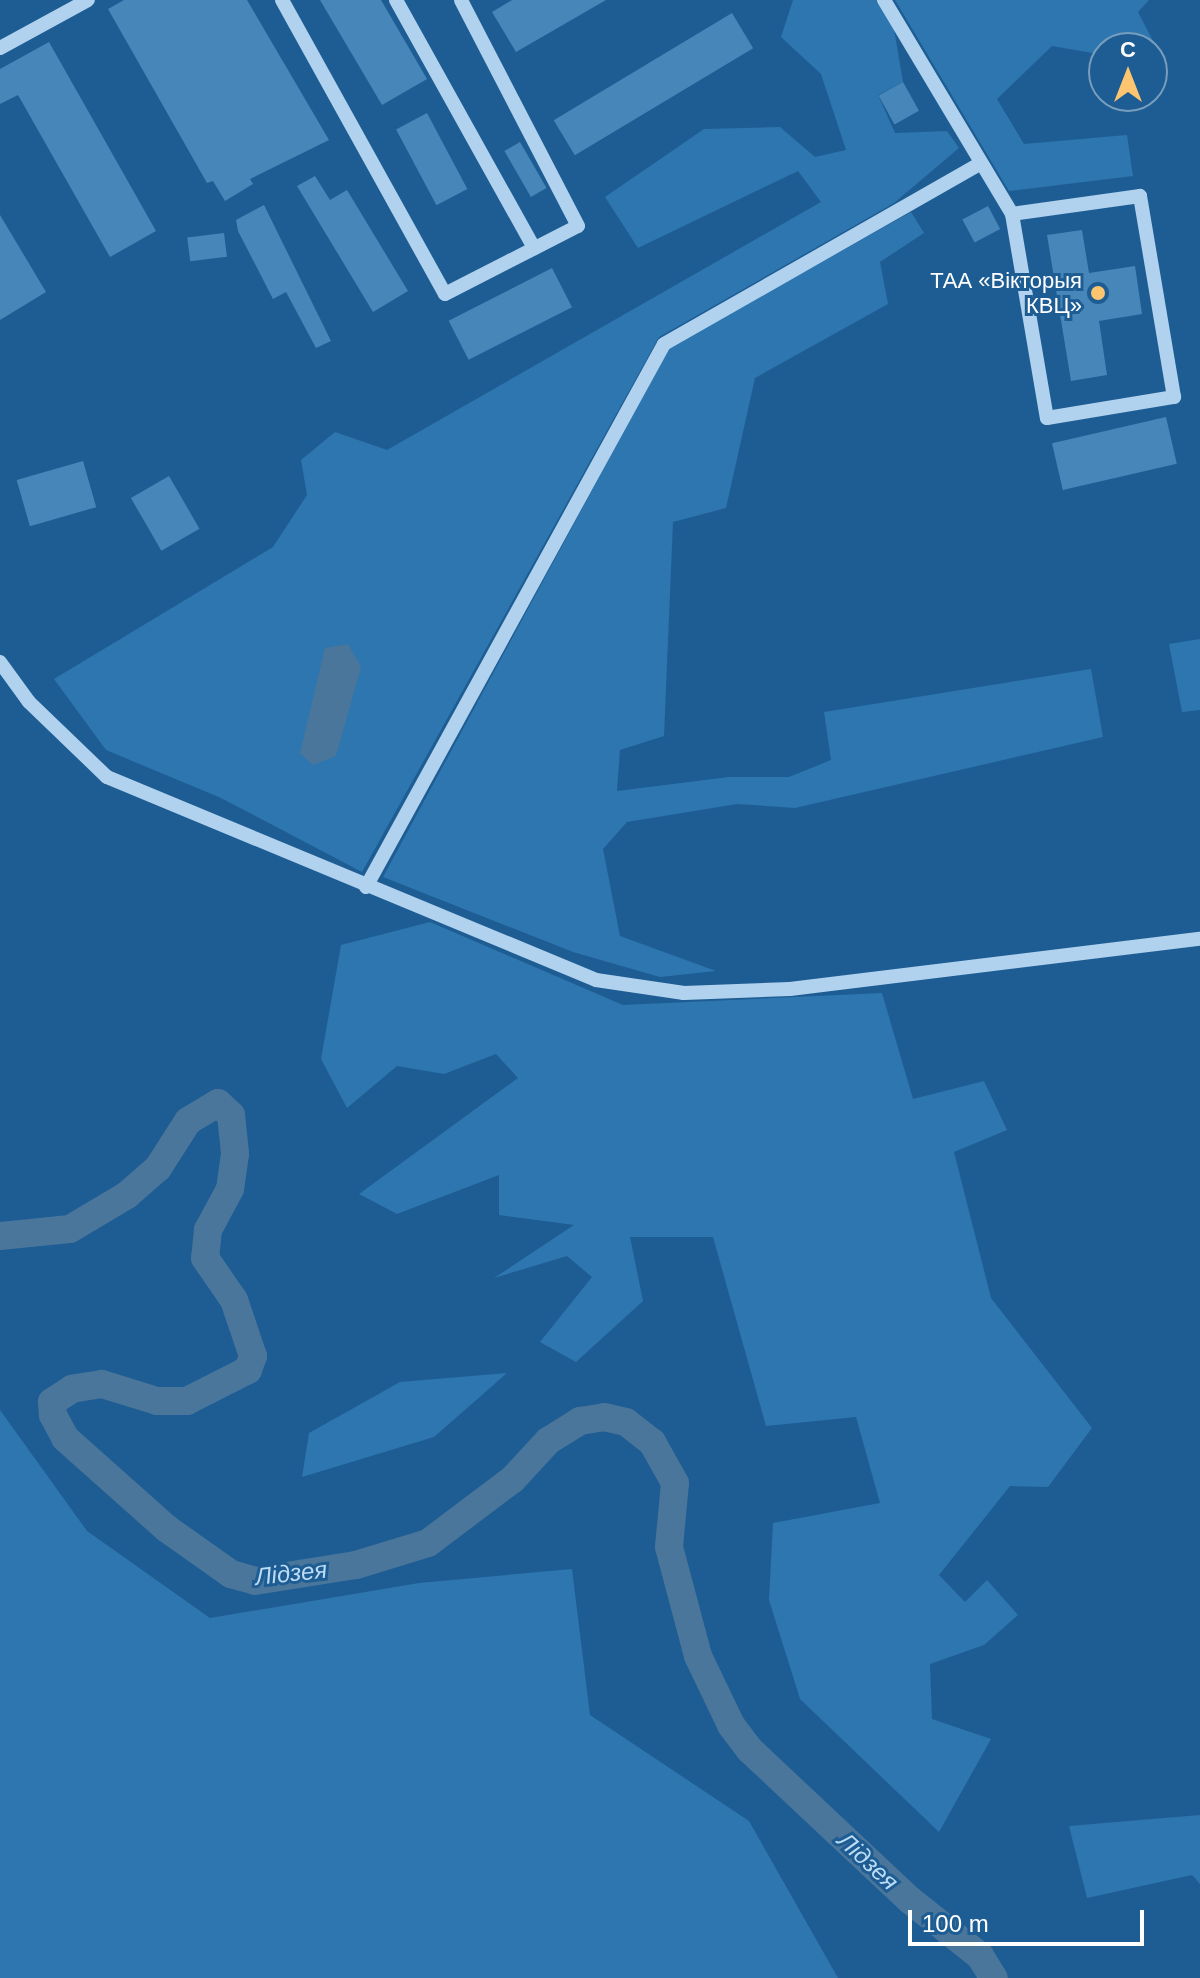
<!DOCTYPE html>
<meta charset="utf-8">
<style>
body{margin:0}
#map{position:relative;width:1200px;height:1978px;overflow:hidden;background:#1e5d93;font-family:Arial,sans-serif}
div>[style]{position:absolute}
.green>*{inset:0;background:#2e76af}
.water>*{inset:0;background:#4a769b}
.river>*{height:28px;margin:-14px;padding:0 14px;transform-origin:14px;border-radius:14px;background:#4a769b}
.building>*{inset:0;background:#4686b9;transform-origin:0 0}
.minor>*{height:14px;margin:-7px;padding:0 7px;transform-origin:7px;border-radius:7px;background:#b0d2ee}
.dots>*{width:22px;height:22px;translate:-50% -50%;box-sizing:border-box;border:4px solid #1e5d93;border-radius:50%}
span{translate:-50% -50%;white-space:nowrap;text-align:center;line-height:1.15;-webkit-text-stroke:6px #1e5d93;paint-order:stroke}
.poi-label{font-size:22px;color:#fff}
.right{translate:-100% -50%;text-align:right}
.water-label{font-size:24px;color:#bcdcf5;font-style:italic}
.north{position:absolute;left:1088px;top:32px;width:80px;height:80px;box-sizing:border-box;background:#1e5d93;border:2px solid #789ebe;border-radius:50%;rotate:0deg;font-size:22px;font-weight:700;line-height:32px;text-align:center;color:#fff}
.north::after{content:'';display:block;margin:auto;width:28px;height:36px;background:#fdc56f;clip-path:polygon(50% 0,100% 100%,50% 72%,0 100%)}
.scale{position:absolute;left:908px;top:1910px;width:236px;height:36px;box-sizing:border-box;border:4px solid #fff;border-top:0;padding-left:10px;font-size:24px;line-height:28px;white-space:nowrap;color:#fff;-webkit-text-stroke:6px #1e5d93;paint-order:stroke}
</style>
<div id="map">
<div class="green">
<i style="clip-path:polygon(793px 0,877px 0,894px 29px,903px 82px,878px 95px,895px 133px,947px 131px,959px 148px,894px 203px,659px 337px,362px 872px,221px 798px,106px 750px,54px 679px,273px 547px,307px 495px,301px 460px,335px 432px,387px 450px,821px 202px,798px 171px,638px 248px,605px 197px,704px 129px,780px 127px,815px 157px,846px 150px,821px 74px,781px 37px)"></i>
<i style="clip-path:polygon(895px 0,1149px 0,1138px 12px,1166px 66px,1152px 63px,1152px 48px,1104px 48px,1104px 55px,1052px 46px,997px 99px,1024px 144px,1127px 135px,1133px 176px,1009px 191px)"></i>
<i style="clip-path:polygon(911px 212px,924px 233px,880px 262px,888px 304px,755px 378px,726px 508px,673px 522px,664px 736px,620px 750px,617px 791px,729px 777px,789px 777px,831px 760px,824px 712px,1091px 669px,1103px 737px,795px 808px,737px 804px,627px 822px,603px 849px,620px 936px,716px 971px,660px 977px,573px 952px,383px 877px,669px 348px)"></i>
<i style="clip-path:polygon(1200px 639px,1200px 710px,1182px 712px,1169px 644px)"></i>
<i style="clip-path:polygon(430px 922px,623px 1005px,882px 993px,913px 1099px,984px 1081px,1007px 1130px,954px 1152px,991px 1298px,1092px 1428px,1048px 1487px,1010px 1486px,939px 1575px,965px 1602px,987px 1580px,1018px 1615px,984px 1645px,930px 1664px,932px 1719px,991px 1739px,939px 1832px,800px 1699px,769px 1600px,773px 1523px,880px 1503px,856px 1417px,766px 1426px,713px 1237px,630px 1237px,643px 1301px,576px 1362px,540px 1342px,592px 1277px,567px 1256px,494px 1278px,574px 1225px,499px 1215px,499px 1175px,397px 1214px,359px 1194px,518px 1078px,496px 1054px,444px 1074px,397px 1066px,347px 1108px,321px 1059px,341px 945px)"></i>
<i style="clip-path:polygon(507px 1373px,434px 1437px,302px 1477px,309px 1433px,400px 1382px)"></i>
<i style="clip-path:polygon(0 1410px,87px 1531px,210px 1618px,419px 1583px,572px 1569px,590px 1715px,749px 1821px,838px 1978px,0 1978px)"></i>
<i style="clip-path:polygon(1200px 1815px,1200px 1884px,1192px 1875px,1087px 1898px,1069px 1826px)"></i>
</div>
<div class="water">
<i style="clip-path:polygon(348px 644px,361px 667px,336px 756px,313px 765px,300px 753px,325px 648px)"></i>
</div>
<div class="river">
<i style="left:0;top:1236px;width:70px;rotate:-5.7deg"></i>
<i style="left:70px;top:1229px;width:66px;rotate:-30.8deg"></i>
<i style="left:127px;top:1195px;width:41px;rotate:-41.1deg"></i>
<i style="left:158px;top:1168px;width:56px;rotate:-57.4deg"></i>
<i style="left:188px;top:1121px;width:35px;rotate:-31deg"></i>
<i style="left:218px;top:1103px;width:18px;rotate:43deg"></i>
<i style="left:231px;top:1115px;width:39px;rotate:84deg"></i>
<i style="left:235px;top:1154px;width:35px;rotate:98deg"></i>
<i style="left:230px;top:1189px;width:47px;rotate:118.2deg"></i>
<i style="left:208px;top:1230px;width:28px;rotate:96deg"></i>
<i style="left:205px;top:1258px;width:51px;rotate:55.4deg"></i>
<i style="left:234px;top:1300px;width:59px;rotate:71.3deg"></i>
<i style="left:253px;top:1356px;width:15px;rotate:110deg"></i>
<i style="left:248px;top:1370px;width:68px;rotate:153.1deg"></i>
<i style="left:187px;top:1401px;width:30px;rotate:180deg"></i>
<i style="left:157px;top:1401px;width:58px;rotate:-162.8deg"></i>
<i style="left:102px;top:1384px;width:30px;rotate:171deg"></i>
<i style="left:72px;top:1389px;width:24px;rotate:147deg"></i>
<i style="left:52px;top:1402px;width:13px;rotate:86deg"></i>
<i style="left:53px;top:1415px;width:26px;rotate:62deg"></i>
<i style="left:65px;top:1438px;width:135px;rotate:41.7deg"></i>
<i style="left:166px;top:1528px;width:80px;rotate:35.3deg"></i>
<i style="left:231px;top:1574px;width:25px;rotate:16deg"></i>
<i style="left:255px;top:1581px;width:102px;rotate:-9deg"></i>
<i style="left:356px;top:1565px;width:75px;rotate:-17deg"></i>
<i style="left:428px;top:1543px;width:106px;rotate:-37deg"></i>
<i style="left:513px;top:1479px;width:52px;rotate:-47.4deg"></i>
<i style="left:548px;top:1441px;width:38px;rotate:-32deg"></i>
<i style="left:580px;top:1421px;width:24px;rotate:-9deg"></i>
<i style="left:604px;top:1417px;width:23px;rotate:13deg"></i>
<i style="left:626px;top:1422px;width:33px;rotate:38deg"></i>
<i style="left:652px;top:1442px;width:47px;rotate:60.7deg"></i>
<i style="left:675px;top:1483px;width:64px;rotate:95.4deg"></i>
<i style="left:669px;top:1547px;width:113px;rotate:75.1deg"></i>
<i style="left:698px;top:1656px;width:76px;rotate:64.4deg"></i>
<i style="left:731px;top:1725px;width:31px;rotate:53deg"></i>
<i style="left:750px;top:1750px;width:219px;rotate:43.2deg"></i>
<i style="left:910px;top:1900px;width:90px;rotate:38.7deg"></i>
<i style="left:980px;top:1956px;width:26px;rotate:58deg"></i>
</div>
<div class="building">
<i style="clip-path:polygon(124px 0,247px 0,329px 140px,250px 179px,253px 184px,225px 201px,213px 181px,207px 183px,108px 9px)"></i>
<i style="clip-path:polygon(320px 0,381px 0,427px 79px,382px 105px)"></i>
<i style="clip-path:polygon(512px 0,606px 0,516px 52px,492px 12px)"></i>
<i style="left:732px;top:13px;width:41px;height:208px;rotate:59deg"></i>
<i style="clip-path:polygon(49px 42px,156px 231px,110px 257px,18px 95px,0 104px,0 69px)"></i>
<i style="left:903px;top:82px;width:33px;height:28px;rotate:61deg"></i>
<i style="left:427px;top:113px;width:86px;height:35px;rotate:62deg"></i>
<i style="left:520px;top:142px;width:53px;height:18px;rotate:60deg"></i>
<i style="clip-path:polygon(315px 176px,330px 200px,347px 190px,408px 291px,373px 312px,297px 186px)"></i>
<i style="clip-path:polygon(264px 205px,331px 341px,316px 348px,286px 292px,273px 299px,238px 231px,236px 220px)"></i>
<i style="left:988px;top:206px;width:26px;height:29px;rotate:62deg"></i>
<i style="clip-path:polygon(0 215px,46px 292px,0 320px)"></i>
<i style="clip-path:polygon(1082px 230px,1089px 273px,1135px 266px,1142px 314px,1099px 321px,1107px 375px,1071px 381px,1047px 235px)"></i>
<i style="left:224px;top:233px;width:24px;height:37px;rotate:83deg"></i>
<i style="left:552px;top:268px;width:44px;height:116px;rotate:63deg"></i>
<i style="left:1166px;top:417px;width:48px;height:117px;rotate:77deg"></i>
<i style="left:83px;top:461px;width:48px;height:69px;rotate:74deg"></i>
<i style="left:169px;top:476px;width:61px;height:44px;rotate:60deg"></i>
</div>
<div class="minor">
<i style="left:282px;top:0;width:336px;rotate:61deg"></i>
<i style="left:445px;top:294px;width:149px;rotate:-27.1deg"></i>
<i style="left:578px;top:226px;width:254px;rotate:-117.4deg"></i>
<i style="left:396px;top:0;width:284px;rotate:60.9deg"></i>
<i style="left:884px;top:0;width:249px;rotate:59.1deg"></i>
<i style="left:1012px;top:214px;width:207px;rotate:80.3deg"></i>
<i style="left:1047px;top:418px;width:129px;rotate:-9.4deg"></i>
<i style="left:1174px;top:397px;width:204px;rotate:-99.6deg"></i>
<i style="left:1140px;top:196px;width:129px;rotate:172deg"></i>
<i style="left:0;top:48px;width:100px;rotate:-28.6deg"></i>
<i style="left:0;top:662px;width:49px;rotate:54.1deg"></i>
<i style="left:29px;top:702px;width:108px;rotate:43.9deg"></i>
<i style="left:107px;top:777px;width:529px;rotate:22.54deg"></i>
<i style="left:596px;top:980px;width:89px;rotate:8.4deg"></i>
<i style="left:684px;top:993px;width:106px;rotate:-2.2deg"></i>
<i style="left:790px;top:989px;width:413px;rotate:-7deg"></i>
<i style="left:366px;top:887px;width:619px;rotate:-61.24deg"></i>
<i style="left:664px;top:344px;width:364px;rotate:-29.7deg"></i>
</div>
<div class="dots">
<i style="left:1098px;top:293px;background:#fdc56f"></i>
</div>
<div class="poi-label">
<span class="right" style="left:1082px;top:293px">ТАА «Вікторыя<br>КВЦ»</span>
</div>
<div class="water-label">
<span style="left:291px;top:1573px;rotate:-6deg">Лідзея</span>
<span style="left:868px;top:1861px;rotate:43deg">Лідзея</span>
</div>
<div class="north">С</div>
<div class="scale">100 m</div>
</div>
